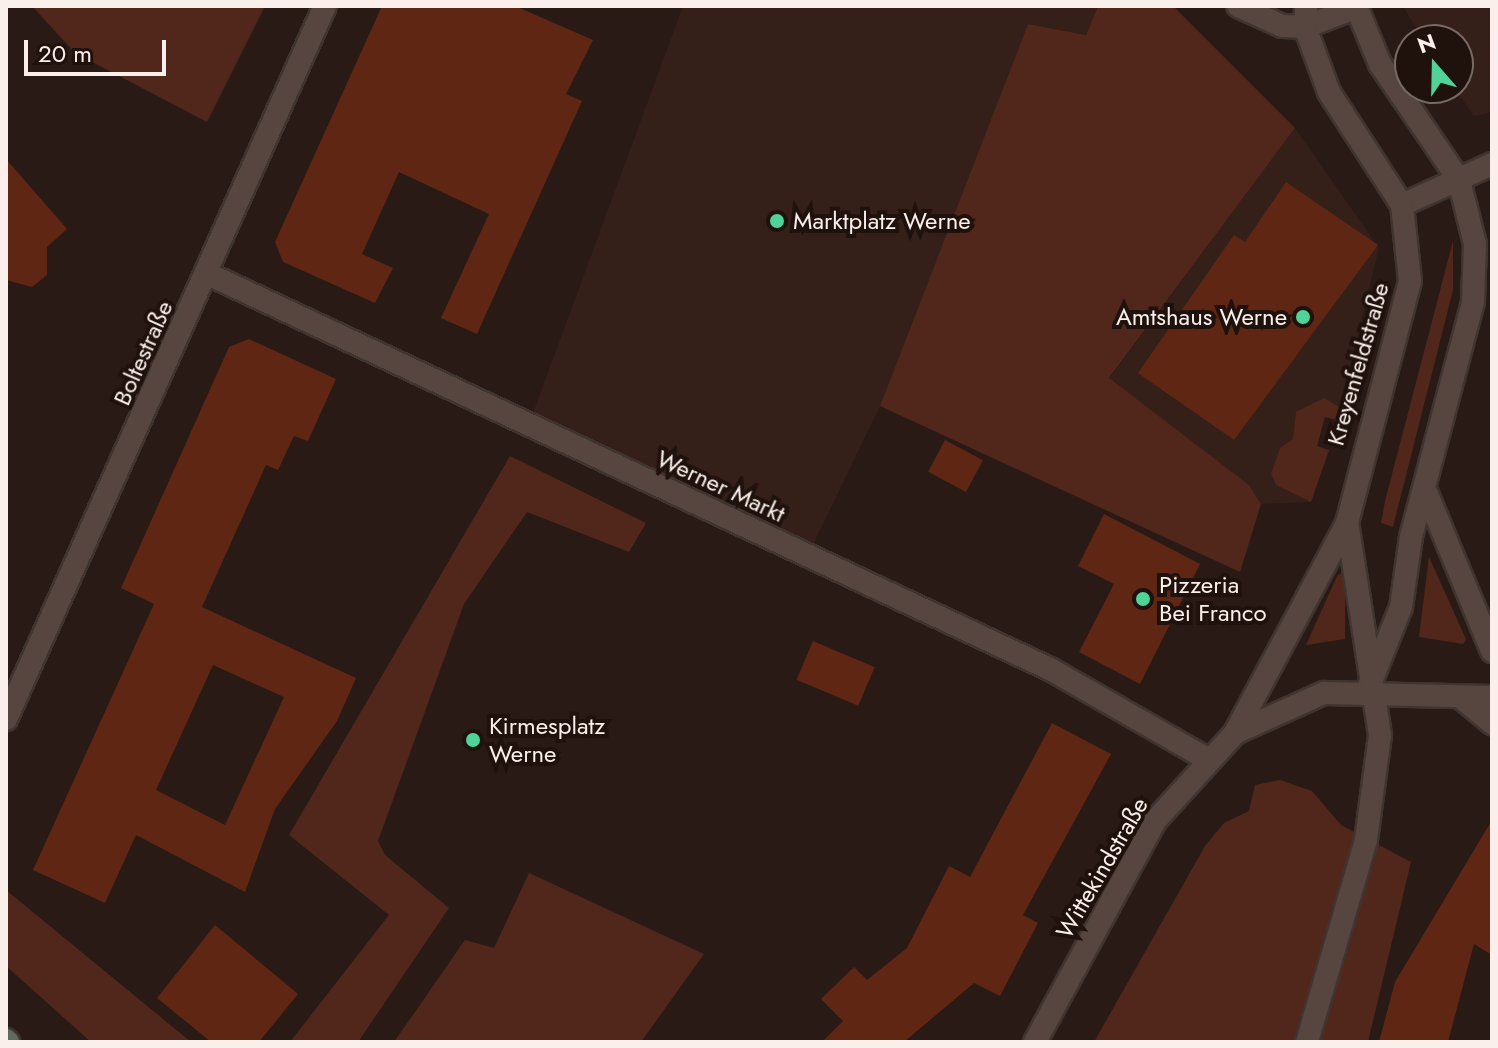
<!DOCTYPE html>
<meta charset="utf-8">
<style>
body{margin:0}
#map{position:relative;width:1498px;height:1048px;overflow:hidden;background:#291a15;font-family:Jost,sans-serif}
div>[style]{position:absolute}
.built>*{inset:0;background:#351f19}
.green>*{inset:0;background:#50271a}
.building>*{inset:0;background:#5f2614;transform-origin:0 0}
.roads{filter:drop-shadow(2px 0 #403431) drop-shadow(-2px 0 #403431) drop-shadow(0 2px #403431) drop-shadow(0 -2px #403431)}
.minor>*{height:22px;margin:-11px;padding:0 11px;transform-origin:11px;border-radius:11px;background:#57453f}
.secondary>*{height:22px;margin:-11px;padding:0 11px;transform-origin:11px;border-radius:11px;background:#5f6c5b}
.dots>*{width:22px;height:22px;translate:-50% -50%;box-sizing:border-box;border:4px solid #1f110c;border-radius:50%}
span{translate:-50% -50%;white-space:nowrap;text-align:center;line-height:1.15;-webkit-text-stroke:8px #1f110c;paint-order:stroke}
.poi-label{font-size:24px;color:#faefeb}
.left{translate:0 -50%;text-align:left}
.right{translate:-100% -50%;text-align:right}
.street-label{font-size:24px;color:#faefeb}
.frame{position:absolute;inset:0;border:8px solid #faefeb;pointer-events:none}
.north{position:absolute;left:1394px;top:24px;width:80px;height:80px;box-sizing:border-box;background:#1f110c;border:2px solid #776a65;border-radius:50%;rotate:340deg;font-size:22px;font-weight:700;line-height:32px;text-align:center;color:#faefeb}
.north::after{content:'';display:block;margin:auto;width:28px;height:36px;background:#4fd399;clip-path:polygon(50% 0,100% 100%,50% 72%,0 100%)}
.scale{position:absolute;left:24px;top:40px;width:142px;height:36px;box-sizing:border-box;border:4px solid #faefeb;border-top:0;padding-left:10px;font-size:24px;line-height:28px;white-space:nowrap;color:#faefeb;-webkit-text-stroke:6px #1f110c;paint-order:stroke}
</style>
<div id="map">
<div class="built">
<i style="clip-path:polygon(683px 6px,1098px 6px,1086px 35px,1028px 24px,880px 406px,808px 555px,529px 424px)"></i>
<i style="clip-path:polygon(1403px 6px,1492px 6px,1492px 112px,1474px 116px,1454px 88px,1458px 40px,1423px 40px)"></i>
<i style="clip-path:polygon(1295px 128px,1379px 248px,1337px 420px,1325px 417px,1317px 446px,1329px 450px,1311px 502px,1261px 504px,1249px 485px,1109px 379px)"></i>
</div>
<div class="green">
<i style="clip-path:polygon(32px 6px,265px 6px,207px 122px,75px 53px)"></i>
<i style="clip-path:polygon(1098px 6px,1173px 6px,1295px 128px,1109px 378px,1249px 485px,1261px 504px,1240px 572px,880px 406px,1028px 24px,1086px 35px)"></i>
<i style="clip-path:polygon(1453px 241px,1453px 290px,1393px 527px,1381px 523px,1385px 501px)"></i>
<i style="clip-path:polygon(1324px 398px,1341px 408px,1337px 420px,1325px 417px,1317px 446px,1329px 450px,1311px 502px,1276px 485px,1271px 474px,1280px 448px,1293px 439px,1296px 412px)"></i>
<i style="clip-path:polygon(510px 456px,646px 523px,629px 552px,527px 512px,464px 604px,378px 841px,385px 855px,449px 908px,358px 1042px,290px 1042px,389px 915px,289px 835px)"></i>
<i style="clip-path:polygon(1429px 557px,1466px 639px,1463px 644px,1419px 637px)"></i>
<i style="clip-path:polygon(1345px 571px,1345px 639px,1306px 645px,1337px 576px)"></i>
<i style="clip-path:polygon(1280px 780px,1312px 791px,1341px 825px,1411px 862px,1368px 1042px,1094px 1042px,1205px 846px,1224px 823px,1249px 811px,1255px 785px)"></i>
<i style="clip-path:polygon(529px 873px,704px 954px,641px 1042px,394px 1042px,465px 940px,494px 948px)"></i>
<i style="clip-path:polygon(6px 890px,191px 1042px,91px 1042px,6px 966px)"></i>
</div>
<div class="building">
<i style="clip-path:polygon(382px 6px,515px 6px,593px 40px,566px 94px,582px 101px,477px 334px,441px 318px,489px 214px,399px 172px,362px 254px,393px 268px,375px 303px,283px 262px,275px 242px)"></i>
<i style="clip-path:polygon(6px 159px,67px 229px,47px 247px,47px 275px,32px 287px,6px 280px)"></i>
<i style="clip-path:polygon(1286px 182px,1378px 245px,1234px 440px,1138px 373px,1234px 235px,1245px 242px)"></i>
<i style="clip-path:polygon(evenodd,249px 339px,336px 379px,308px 441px,294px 436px,278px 470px,266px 465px,202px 607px,356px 678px,337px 721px,275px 809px,245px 892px,136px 835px,105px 903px,33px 870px,154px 604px,121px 588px,229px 347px,249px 339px,213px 665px,284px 697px,225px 825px,156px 790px,213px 665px)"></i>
<i style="left:945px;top:440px;width:43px;height:36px;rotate:28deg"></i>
<i style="clip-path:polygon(1104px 514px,1200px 564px,1140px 684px,1079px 652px,1114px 584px,1078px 566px)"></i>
<i style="left:813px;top:641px;width:67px;height:42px;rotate:23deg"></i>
<i style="clip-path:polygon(1052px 723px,1111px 754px,1023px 915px,1038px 923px,1000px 996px,974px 983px,904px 1042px,822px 1042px,843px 1021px,821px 999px,854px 967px,867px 980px,907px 948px,949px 866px,970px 877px)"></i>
<i style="clip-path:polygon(1492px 820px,1492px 955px,1474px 944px,1448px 1042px,1379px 1042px,1395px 982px)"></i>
<i style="clip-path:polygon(215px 925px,298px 994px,259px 1042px,211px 1042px,157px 998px)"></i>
</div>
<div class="roads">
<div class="minor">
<i style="left:1238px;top:6px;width:48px;rotate:24.4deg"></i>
<i style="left:1282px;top:26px;width:23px;rotate:2deg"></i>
<i style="left:1305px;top:27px;width:56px;rotate:-21deg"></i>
<i style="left:1356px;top:6px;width:63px;rotate:67.5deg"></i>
<i style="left:1380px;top:64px;width:140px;rotate:55.7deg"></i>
<i style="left:1459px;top:180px;width:66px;rotate:76deg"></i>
<i style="left:1475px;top:244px;width:58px;rotate:92deg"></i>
<i style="left:1473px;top:302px;width:243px;rotate:104.8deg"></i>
<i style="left:1411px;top:537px;width:71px;rotate:98.1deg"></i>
<i style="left:1401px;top:607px;width:88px;rotate:111.9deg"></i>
<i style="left:1402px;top:205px;width:99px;rotate:-24.5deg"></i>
<i style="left:206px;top:273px;width:932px;rotate:25.14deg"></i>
<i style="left:1050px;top:669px;width:181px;rotate:29.8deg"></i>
<i style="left:1427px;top:494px;width:170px;rotate:67.5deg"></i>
<i style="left:1463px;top:699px;width:38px;rotate:40deg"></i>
<i style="left:6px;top:719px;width:781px;rotate:-65.9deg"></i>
<i style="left:1235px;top:733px;width:238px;rotate:-61.9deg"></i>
<i style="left:1347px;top:523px;width:250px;rotate:-75.4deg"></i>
<i style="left:1410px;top:281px;width:76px;rotate:-96deg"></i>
<i style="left:1402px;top:205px;width:135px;rotate:-122.9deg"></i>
<i style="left:1329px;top:92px;width:69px;rotate:-110.3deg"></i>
<i style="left:1305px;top:27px;width:21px;rotate:-87deg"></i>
<i style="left:1035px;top:1042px;width:251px;rotate:-61.5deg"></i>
<i style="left:1155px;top:821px;width:119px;rotate:-47.7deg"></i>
<i style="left:1235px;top:733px;width:98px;rotate:-24.2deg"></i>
<i style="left:1324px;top:693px;width:168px;rotate:1.4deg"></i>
<i style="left:1307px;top:1042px;width:210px;rotate:-73.7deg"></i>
<i style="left:1366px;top:840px;width:106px;rotate:-82.4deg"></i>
<i style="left:1380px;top:735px;width:215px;rotate:-98.8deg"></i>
</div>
<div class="secondary">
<i style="left:6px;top:1040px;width:3px;rotate:45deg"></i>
</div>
</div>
<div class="dots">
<i style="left:777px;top:221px;background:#4fd399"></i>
<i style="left:1303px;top:317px;background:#4fd399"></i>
<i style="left:1143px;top:599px;background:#4fd399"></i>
<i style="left:473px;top:740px;background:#4fd399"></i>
</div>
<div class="poi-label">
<span class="left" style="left:793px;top:221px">Marktplatz Werne</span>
<span class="right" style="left:1287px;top:317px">Amtshaus Werne</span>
<span class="left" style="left:1159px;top:599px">Pizzeria<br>Bei Franco</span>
<span class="left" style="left:489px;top:740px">Kirmesplatz<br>Werne</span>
</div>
<div class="street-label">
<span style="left:143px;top:353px;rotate:-66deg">Boltestraße</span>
<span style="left:1358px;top:364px;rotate:-74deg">Kreyenfeldstraße</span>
<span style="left:721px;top:486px;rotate:25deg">Werner Markt</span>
<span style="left:1102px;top:868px;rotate:-60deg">Wittekindstraße</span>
</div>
<div class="frame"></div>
<div class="north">N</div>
<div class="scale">20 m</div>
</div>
